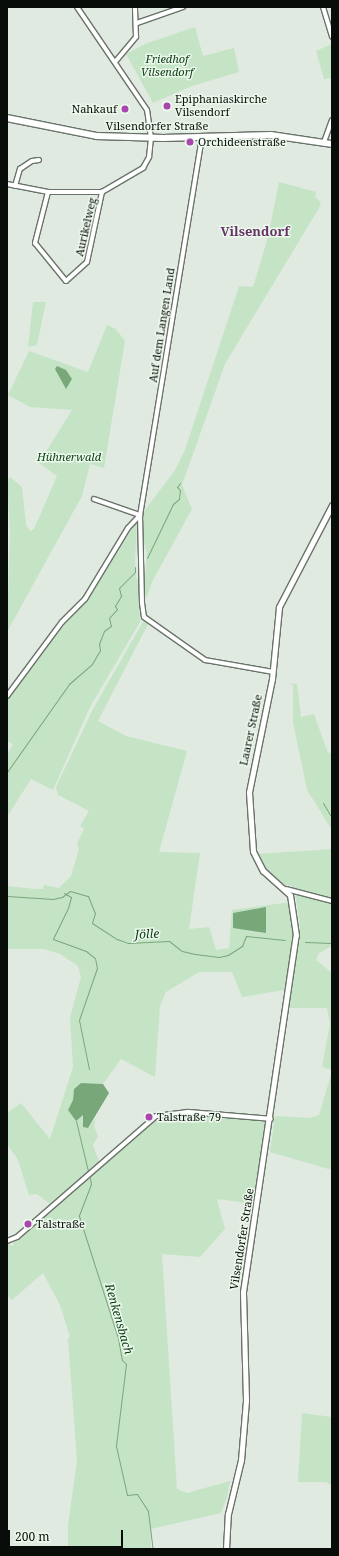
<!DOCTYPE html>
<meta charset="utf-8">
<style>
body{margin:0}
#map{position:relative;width:339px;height:1556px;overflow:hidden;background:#e0eae0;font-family:"Noto Serif",serif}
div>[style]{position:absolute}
.green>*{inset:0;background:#c5e4c6}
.water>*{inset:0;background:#78a77a}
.stream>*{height:1px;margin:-0.5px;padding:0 0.5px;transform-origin:0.5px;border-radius:0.5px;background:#78a77a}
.roads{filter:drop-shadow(1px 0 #6a736a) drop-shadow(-1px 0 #6a736a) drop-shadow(0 1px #6a736a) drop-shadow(0 -1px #6a736a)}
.minor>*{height:4px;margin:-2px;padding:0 2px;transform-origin:2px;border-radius:2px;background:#fff}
.tertiary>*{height:5px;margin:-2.5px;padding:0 2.5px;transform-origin:2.5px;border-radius:2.5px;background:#fff}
.secondary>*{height:5.5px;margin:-2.75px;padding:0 2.75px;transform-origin:2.75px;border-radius:2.75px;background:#fff}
.dots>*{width:11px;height:11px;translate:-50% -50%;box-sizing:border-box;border:2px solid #edf8ed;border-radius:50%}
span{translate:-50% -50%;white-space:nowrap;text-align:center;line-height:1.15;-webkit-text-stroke:3px #edf8ed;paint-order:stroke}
.park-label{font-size:11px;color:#0d4115;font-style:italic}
.poi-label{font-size:11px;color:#090d09}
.left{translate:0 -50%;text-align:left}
.right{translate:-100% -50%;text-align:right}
.street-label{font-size:11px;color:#090d09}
.water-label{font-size:12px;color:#063c10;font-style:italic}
.quarter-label{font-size:13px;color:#643466;font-weight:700}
.frame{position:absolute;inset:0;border:8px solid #090d09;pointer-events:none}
.scale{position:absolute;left:8px;top:1530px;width:115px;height:18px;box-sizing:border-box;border:2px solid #090d09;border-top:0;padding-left:5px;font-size:12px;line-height:14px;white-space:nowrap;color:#090d09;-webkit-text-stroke:3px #edf8ed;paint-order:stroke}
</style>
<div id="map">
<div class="green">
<i style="clip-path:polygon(195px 27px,203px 56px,234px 48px,239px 72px,192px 86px,153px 103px,126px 54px,145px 44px)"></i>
<i style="clip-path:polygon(332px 44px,332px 78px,324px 79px,316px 51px)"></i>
<i style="clip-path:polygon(279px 182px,316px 192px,315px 197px,321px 202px,319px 208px,225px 364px,182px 485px,192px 509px,152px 582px,147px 597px,144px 596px,147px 553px,142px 537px,142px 514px,175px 470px,185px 450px,239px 286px,253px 287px,268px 237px)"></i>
<i style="clip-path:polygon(33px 302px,46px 302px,37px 345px,28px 347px)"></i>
<i style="clip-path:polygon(107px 325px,116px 329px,125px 341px,104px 468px,90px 464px,82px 496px,7px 632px,10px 530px,7px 480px,10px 477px,22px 487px,26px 525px,30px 531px,34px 529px,57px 476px,39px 463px,72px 410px,30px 407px,8px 395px,29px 351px,88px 372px)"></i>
<i style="clip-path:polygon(137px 521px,135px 561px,136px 577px,139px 582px,140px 622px,90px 707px,53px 790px,31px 779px,7px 817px,7px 754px,13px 744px,7px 741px,7px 698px,101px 578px)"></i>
<i style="clip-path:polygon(144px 620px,148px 624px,98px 721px,126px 736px,187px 751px,159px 852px,200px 853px,189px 929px,209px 927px,216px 950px,229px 948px,232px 910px,291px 902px,294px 929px,291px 956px,284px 990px,242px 997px,232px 972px,199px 972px,166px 992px,160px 1006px,155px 1077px,121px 1059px,103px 1084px,81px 1083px,74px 1089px,73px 1100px,68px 1110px,73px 1115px,83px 1115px,84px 1127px,88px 1128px,96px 1118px,94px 1126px,98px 1136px,93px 1145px,99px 1162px,50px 1204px,37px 1194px,29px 1195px,18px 1160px,7px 1144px,7px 1113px,21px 1103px,50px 1139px,73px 1067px,70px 1017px,81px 977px,78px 966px,60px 954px,44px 949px,7px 949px,7px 886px,36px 889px,43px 889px,44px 885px,59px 888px,71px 876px,79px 849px,77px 843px,84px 829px,80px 826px,89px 811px,58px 795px,56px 787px,93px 709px)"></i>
<i style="clip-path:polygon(289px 683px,297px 684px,301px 717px,314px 714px,328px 753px,332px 752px,332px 830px,307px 790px,293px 722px,293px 685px)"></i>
<i style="clip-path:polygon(332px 849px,332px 899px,319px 900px,332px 903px,332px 946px,319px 953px,316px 960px,332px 973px,332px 1070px,322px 1067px,330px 1023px,327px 1008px,287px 1008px,300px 927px,295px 891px,292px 886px,284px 884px,264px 868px,257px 854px)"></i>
<i style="clip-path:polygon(332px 1071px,332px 1170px,270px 1152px,275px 1116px,309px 1118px,319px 1115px)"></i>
<i style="clip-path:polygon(198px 1115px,267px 1121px,254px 1204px,217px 1199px,225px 1229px,200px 1257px,162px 1254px,177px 1489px,187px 1493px,230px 1481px,227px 1497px,221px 1513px,151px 1529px,151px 1549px,68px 1549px,68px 1525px,77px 1461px,68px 1338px,70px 1337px,60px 1305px,43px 1273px,12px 1300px,7px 1295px,7px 1244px,13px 1246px,14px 1242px,147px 1125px,167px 1116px)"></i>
<i style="clip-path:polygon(302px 1413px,332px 1417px,332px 1486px,326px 1482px,298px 1482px)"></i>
</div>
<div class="water">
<i style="clip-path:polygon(57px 366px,66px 370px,72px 379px,66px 389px,55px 369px)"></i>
<i style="clip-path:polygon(266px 907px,266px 933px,233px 928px,233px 913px)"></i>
<i style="clip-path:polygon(81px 1083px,103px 1084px,109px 1093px,88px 1128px,83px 1127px,83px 1115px,76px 1121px,68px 1110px,73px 1100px,74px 1089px)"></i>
</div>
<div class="stream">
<i style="left:147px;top:558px;width:60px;rotate:-64.3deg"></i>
<i style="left:173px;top:504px;width:8px;rotate:-40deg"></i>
<i style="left:179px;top:499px;width:9px;rotate:-84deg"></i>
<i style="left:180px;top:490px;width:4px;rotate:-135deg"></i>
<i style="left:177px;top:487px;width:5px;rotate:-53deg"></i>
<i style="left:7px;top:772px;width:108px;rotate:-54.8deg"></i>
<i style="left:69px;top:684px;width:30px;rotate:-41deg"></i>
<i style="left:92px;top:664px;width:16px;rotate:-60deg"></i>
<i style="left:100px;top:650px;width:6px;rotate:-99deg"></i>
<i style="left:99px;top:644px;width:14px;rotate:-69deg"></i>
<i style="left:104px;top:631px;width:9px;rotate:-36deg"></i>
<i style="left:111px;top:626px;width:8px;rotate:-104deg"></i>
<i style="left:109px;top:618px;width:12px;rotate:-48deg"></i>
<i style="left:117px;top:609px;width:4px;rotate:-124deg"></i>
<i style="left:115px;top:606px;width:12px;rotate:-59deg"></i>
<i style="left:121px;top:596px;width:8px;rotate:-104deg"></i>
<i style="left:119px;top:588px;width:23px;rotate:-45deg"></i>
<i style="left:135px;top:572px;width:5px;rotate:-90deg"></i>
<i style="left:323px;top:803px;width:17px;rotate:59deg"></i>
<i style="left:64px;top:893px;width:8px;rotate:30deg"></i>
<i style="left:71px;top:897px;width:11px;rotate:105deg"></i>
<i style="left:68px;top:908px;width:34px;rotate:116deg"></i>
<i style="left:53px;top:939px;width:35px;rotate:20deg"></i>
<i style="left:86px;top:951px;width:11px;rotate:38deg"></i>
<i style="left:95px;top:958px;width:10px;rotate:79deg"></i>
<i style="left:97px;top:968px;width:55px;rotate:109.1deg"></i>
<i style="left:79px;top:1020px;width:50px;rotate:78.5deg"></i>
<i style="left:7px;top:896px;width:46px;rotate:3.7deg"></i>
<i style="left:53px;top:899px;width:9px;rotate:-13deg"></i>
<i style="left:62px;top:897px;width:10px;rotate:-37deg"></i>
<i style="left:70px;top:891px;width:19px;rotate:16deg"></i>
<i style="left:88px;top:896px;width:18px;rotate:68deg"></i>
<i style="left:95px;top:913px;width:10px;rotate:107deg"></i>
<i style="left:92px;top:923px;width:30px;rotate:33deg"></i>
<i style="left:117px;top:939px;width:12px;rotate:20deg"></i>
<i style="left:128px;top:943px;width:41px;rotate:-2.8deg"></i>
<i style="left:169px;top:941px;width:16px;rotate:38deg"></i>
<i style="left:182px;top:951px;width:13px;rotate:13deg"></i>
<i style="left:195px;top:954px;width:24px;rotate:7deg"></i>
<i style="left:219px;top:957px;width:9px;rotate:-13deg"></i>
<i style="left:228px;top:955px;width:17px;rotate:-33deg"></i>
<i style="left:242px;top:946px;width:11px;rotate:-68deg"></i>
<i style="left:246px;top:936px;width:39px;rotate:6deg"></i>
<i style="left:305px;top:942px;width:27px;rotate:2deg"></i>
<i style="left:76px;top:1121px;width:51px;rotate:76.5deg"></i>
<i style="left:90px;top:1178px;width:6px;rotate:81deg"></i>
<i style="left:91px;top:1184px;width:34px;rotate:111deg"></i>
<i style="left:79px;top:1216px;width:128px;rotate:72.3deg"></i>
<i style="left:118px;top:1338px;width:22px;rotate:80deg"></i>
<i style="left:122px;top:1360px;width:6px;rotate:45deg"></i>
<i style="left:126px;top:1364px;width:83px;rotate:97deg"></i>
<i style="left:116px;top:1446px;width:50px;rotate:77.3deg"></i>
<i style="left:127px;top:1495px;width:10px;rotate:-6deg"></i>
<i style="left:137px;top:1494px;width:20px;rotate:57deg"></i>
<i style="left:148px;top:1511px;width:38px;rotate:83deg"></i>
</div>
<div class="roads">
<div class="minor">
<i style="left:323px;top:7px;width:31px;rotate:73deg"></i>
<i style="left:137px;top:23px;width:49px;rotate:-19.2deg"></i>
<i style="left:115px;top:62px;width:33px;rotate:-50deg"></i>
<i style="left:136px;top:37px;width:30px;rotate:-92deg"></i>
<i style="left:202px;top:137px;width:383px;rotate:99.3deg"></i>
<i style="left:140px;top:515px;width:88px;rotate:88.7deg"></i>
<i style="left:142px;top:603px;width:14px;rotate:82deg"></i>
<i style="left:144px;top:617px;width:75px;rotate:35.2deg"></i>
<i style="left:205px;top:660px;width:69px;rotate:10deg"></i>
<i style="left:324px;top:142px;width:23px;rotate:-70deg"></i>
<i style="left:7px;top:184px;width:42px;rotate:11deg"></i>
<i style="left:48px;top:192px;width:54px"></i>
<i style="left:102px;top:192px;width:48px;rotate:-30.3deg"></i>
<i style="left:143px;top:168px;width:13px;rotate:-61deg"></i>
<i style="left:149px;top:157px;width:19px;rotate:-84deg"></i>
<i style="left:151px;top:138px;width:28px;rotate:-98deg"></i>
<i style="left:147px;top:110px;width:125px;rotate:-124.2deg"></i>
<i style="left:15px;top:186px;width:18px;rotate:-74deg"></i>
<i style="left:20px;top:169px;width:14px;rotate:-34deg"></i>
<i style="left:32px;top:161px;width:7px;rotate:-8deg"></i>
<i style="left:48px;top:192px;width:53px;rotate:104.3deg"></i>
<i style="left:35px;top:243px;width:49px;rotate:50.8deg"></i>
<i style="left:66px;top:281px;width:28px;rotate:-42deg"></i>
<i style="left:87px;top:262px;width:72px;rotate:-77.9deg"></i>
<i style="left:94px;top:499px;width:49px;rotate:19.2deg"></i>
<i style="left:7px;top:696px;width:92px;rotate:-53.4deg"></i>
<i style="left:62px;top:622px;width:33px;rotate:-45deg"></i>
<i style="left:85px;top:599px;width:83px;rotate:-58.8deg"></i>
<i style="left:128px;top:528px;width:18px;rotate:-47deg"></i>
<i style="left:286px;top:889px;width:48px;rotate:14.6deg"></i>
<i style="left:7px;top:1241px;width:11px;rotate:-22deg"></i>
<i style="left:17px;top:1237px;width:184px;rotate:-41deg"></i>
<i style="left:156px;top:1116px;width:32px;rotate:-7deg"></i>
<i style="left:188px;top:1112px;width:83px;rotate:4.8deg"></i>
</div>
<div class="tertiary">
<i style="left:226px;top:1549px;width:35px;rotate:-87deg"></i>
<i style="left:228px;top:1514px;width:56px;rotate:-76.5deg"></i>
<i style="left:241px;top:1460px;width:60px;rotate:-85.2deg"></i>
<i style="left:246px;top:1400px;width:108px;rotate:-91.6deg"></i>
<i style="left:243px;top:1292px;width:361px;rotate:-81.6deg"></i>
<i style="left:296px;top:935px;width:40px;rotate:-98.5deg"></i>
<i style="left:290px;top:895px;width:36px;rotate:-138deg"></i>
<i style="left:263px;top:871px;width:22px;rotate:-117deg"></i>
<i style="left:253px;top:851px;width:59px;rotate:-93.9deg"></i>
<i style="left:249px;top:792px;width:115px;rotate:-78.5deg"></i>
<i style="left:272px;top:679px;width:72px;rotate:-84.4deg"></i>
<i style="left:279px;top:607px;width:115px;rotate:-62.5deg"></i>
</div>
<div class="secondary">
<i style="left:7px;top:118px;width:92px;rotate:11.3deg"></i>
<i style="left:97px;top:136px;width:66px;rotate:1.7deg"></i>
<i style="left:163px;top:138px;width:108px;rotate:-1.6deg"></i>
<i style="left:271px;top:135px;width:62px;rotate:8.4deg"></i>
</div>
</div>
<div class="dots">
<i style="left:167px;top:106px;background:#a846ad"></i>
<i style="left:125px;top:109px;background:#a846ad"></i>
<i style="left:190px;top:142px;background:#a846ad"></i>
<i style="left:149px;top:1117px;background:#a846ad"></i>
<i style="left:28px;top:1224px;background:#a846ad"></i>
</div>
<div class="park-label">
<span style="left:167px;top:66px">Friedhof<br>Vilsendorf</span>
<span style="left:69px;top:457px">Hühnerwald</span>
</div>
<div class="poi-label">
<span class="left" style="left:175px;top:106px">Epiphaniaskirche<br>Vilsendorf</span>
<span class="right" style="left:117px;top:109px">Nahkauf</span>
<span class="left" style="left:198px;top:142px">Orchideenstraße</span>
<span class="left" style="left:157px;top:1117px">Talstraße 79</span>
<span class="left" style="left:36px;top:1224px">Talstraße</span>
</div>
<div class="street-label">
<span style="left:157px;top:126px">Vilsendorfer Straße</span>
<span style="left:86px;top:227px;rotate:-77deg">Aurikelweg</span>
<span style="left:162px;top:325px;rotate:-81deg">Auf dem Langen Land</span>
<span style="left:251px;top:730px;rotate:-78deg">Laarer Straße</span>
<span style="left:242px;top:1239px;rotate:-81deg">Vilsendorfer Straße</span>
</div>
<div class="water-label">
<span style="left:147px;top:934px;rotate:-2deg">Jölle</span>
<span style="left:119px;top:1319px;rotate:74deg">Renkensbach</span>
</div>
<div class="quarter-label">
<span style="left:255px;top:231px">Vilsendorf</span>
</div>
<div class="frame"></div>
<div class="scale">200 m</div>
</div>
